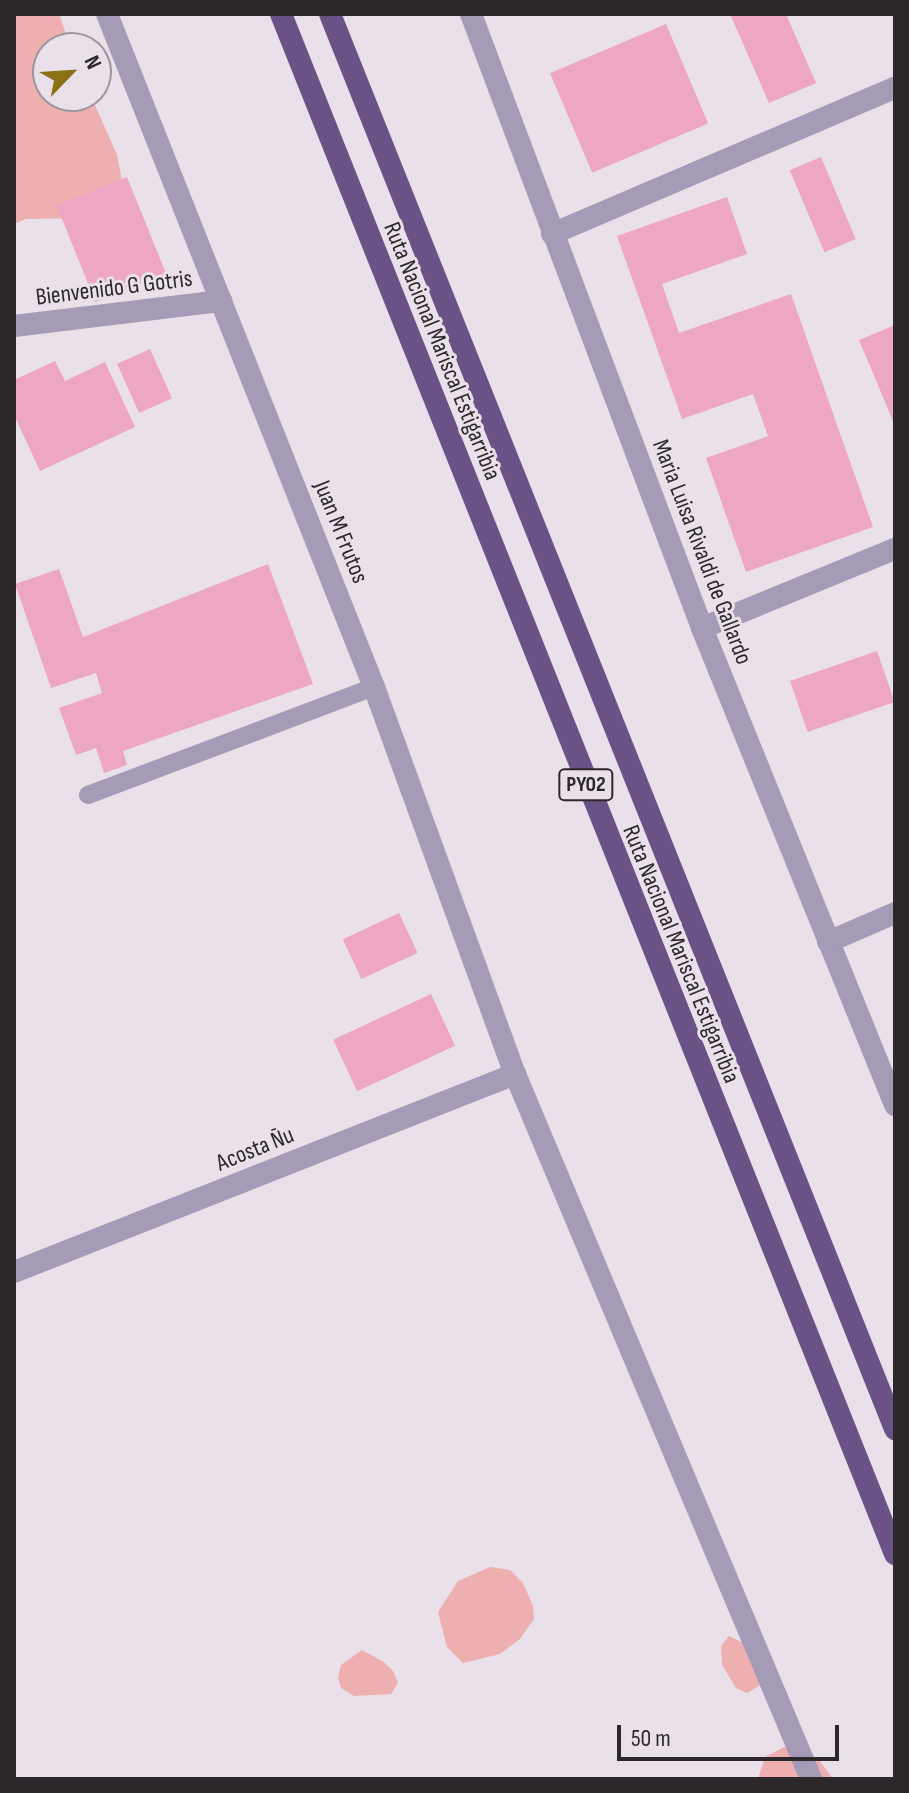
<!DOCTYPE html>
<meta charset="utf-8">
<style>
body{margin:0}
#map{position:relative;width:909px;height:1793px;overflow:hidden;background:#eae0e9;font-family:"Sofia Sans Condensed",sans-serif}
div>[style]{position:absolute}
.green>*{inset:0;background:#edafb0}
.building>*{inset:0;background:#eda6c3;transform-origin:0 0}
.service>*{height:18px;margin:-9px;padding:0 9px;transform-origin:9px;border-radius:9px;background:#a69bb6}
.minor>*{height:22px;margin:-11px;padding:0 11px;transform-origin:11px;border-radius:11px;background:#a69bb6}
.trunk>*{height:22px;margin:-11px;padding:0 11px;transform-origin:11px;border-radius:11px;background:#695386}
span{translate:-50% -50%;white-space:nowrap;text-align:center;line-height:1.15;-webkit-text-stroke:6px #eae0e9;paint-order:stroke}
.shield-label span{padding:2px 6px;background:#eae0e9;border:2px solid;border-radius:6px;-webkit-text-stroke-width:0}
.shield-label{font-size:22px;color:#2b272a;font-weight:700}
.street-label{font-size:24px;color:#2b272a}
.frame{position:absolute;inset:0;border:16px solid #2b272a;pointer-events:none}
.north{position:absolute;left:32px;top:32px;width:80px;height:80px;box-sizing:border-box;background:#eae0e9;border:2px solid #9e969d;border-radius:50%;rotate:65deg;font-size:22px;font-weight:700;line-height:32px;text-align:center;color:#2b272a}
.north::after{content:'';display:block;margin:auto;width:28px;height:36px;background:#8a7113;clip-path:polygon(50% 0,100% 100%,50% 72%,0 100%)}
.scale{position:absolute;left:617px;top:1725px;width:222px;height:36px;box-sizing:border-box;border:4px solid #2b272a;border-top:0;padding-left:10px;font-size:24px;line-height:28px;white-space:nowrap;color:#2b272a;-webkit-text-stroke:6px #eae0e9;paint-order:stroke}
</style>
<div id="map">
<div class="green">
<i style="clip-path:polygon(14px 14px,59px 14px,71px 48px,48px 48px,48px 96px,91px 96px,117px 155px,125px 196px,94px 218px,26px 219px,14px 224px)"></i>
<i style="clip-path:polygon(490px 1567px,510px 1570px,523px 1583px,533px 1606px,534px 1619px,520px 1639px,500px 1654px,463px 1663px,447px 1647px,438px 1612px,458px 1581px)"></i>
<i style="clip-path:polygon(729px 1636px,747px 1645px,769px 1680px,747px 1693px,736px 1688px,722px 1665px,721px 1646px)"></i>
<i style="clip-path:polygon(362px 1650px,384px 1662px,393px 1671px,398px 1683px,391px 1694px,354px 1696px,341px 1688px,338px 1678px,341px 1665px)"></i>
<i style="clip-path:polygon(784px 1747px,797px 1748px,819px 1760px,833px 1779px,758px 1779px,765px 1757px)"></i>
</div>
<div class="building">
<i style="clip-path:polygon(730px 14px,786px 14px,816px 83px,769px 103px)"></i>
<i style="left:666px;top:24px;width:108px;height:126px;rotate:67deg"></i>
<i style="left:821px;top:157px;width:89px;height:34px;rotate:67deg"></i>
<i style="left:127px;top:177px;width:104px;height:76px;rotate:68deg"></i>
<i style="clip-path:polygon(727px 197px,747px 254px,662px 284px,679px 333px,791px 294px,873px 527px,746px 572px,706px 458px,768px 436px,753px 394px,682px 419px,617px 236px)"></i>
<i style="clip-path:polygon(895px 325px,895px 426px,859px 340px)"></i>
<i style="left:150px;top:349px;width:54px;height:36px;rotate:66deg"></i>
<i style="clip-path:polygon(55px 361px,65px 381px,105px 362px,135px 427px,40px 471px,14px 415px,14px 380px)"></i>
<i style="clip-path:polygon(268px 564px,313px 684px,123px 751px,127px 765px,104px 773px,96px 748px,76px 755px,59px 708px,102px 693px,96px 673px,51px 688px,15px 584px,59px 569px,83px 637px)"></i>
<i style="left:877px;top:651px;width:54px;height:92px;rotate:71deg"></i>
<i style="left:399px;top:913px;width:44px;height:62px;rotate:65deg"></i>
<i style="left:431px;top:994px;width:57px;height:108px;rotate:65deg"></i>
</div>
<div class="service">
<i style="left:88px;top:795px;width:306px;rotate:-20.7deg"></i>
</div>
<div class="minor">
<i style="left:107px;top:14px;width:724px;rotate:68.36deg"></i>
<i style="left:374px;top:687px;width:412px;rotate:70deg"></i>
<i style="left:515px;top:1074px;width:765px;rotate:67.22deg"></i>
<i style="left:471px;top:14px;width:656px;rotate:69.38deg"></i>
<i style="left:702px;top:628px;width:515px;rotate:67.97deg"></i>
<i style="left:552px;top:234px;width:373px;rotate:-23.1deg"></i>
<i style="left:14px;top:326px;width:209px;rotate:-6.9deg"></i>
<i style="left:702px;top:628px;width:209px;rotate:-22.3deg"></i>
<i style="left:828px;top:942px;width:73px;rotate:-23.4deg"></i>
<i style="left:14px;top:1272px;width:539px;rotate:-21.56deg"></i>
</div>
<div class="trunk">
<i style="left:281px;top:14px;width:1658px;rotate:68.26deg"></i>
<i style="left:330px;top:14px;width:1524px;rotate:68.23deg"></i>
</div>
<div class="shield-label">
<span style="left:586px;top:785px">PY02</span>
</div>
<div class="street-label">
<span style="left:114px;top:288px;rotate:-7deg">Bienvenido G Gotris</span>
<span style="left:442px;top:351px;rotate:68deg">Ruta Nacional Mariscal Estigarribia</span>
<span style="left:341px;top:532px;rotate:68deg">Juan M Frutos</span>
<span style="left:702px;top:552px;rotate:69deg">Maria Luisa Rivaldi de Gallardo</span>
<span style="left:681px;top:954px;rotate:68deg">Ruta Nacional Mariscal Estigarribia</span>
<span style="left:255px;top:1149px;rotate:-22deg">Acosta Ñu</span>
</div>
<div class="frame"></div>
<div class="north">N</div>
<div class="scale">50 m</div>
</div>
